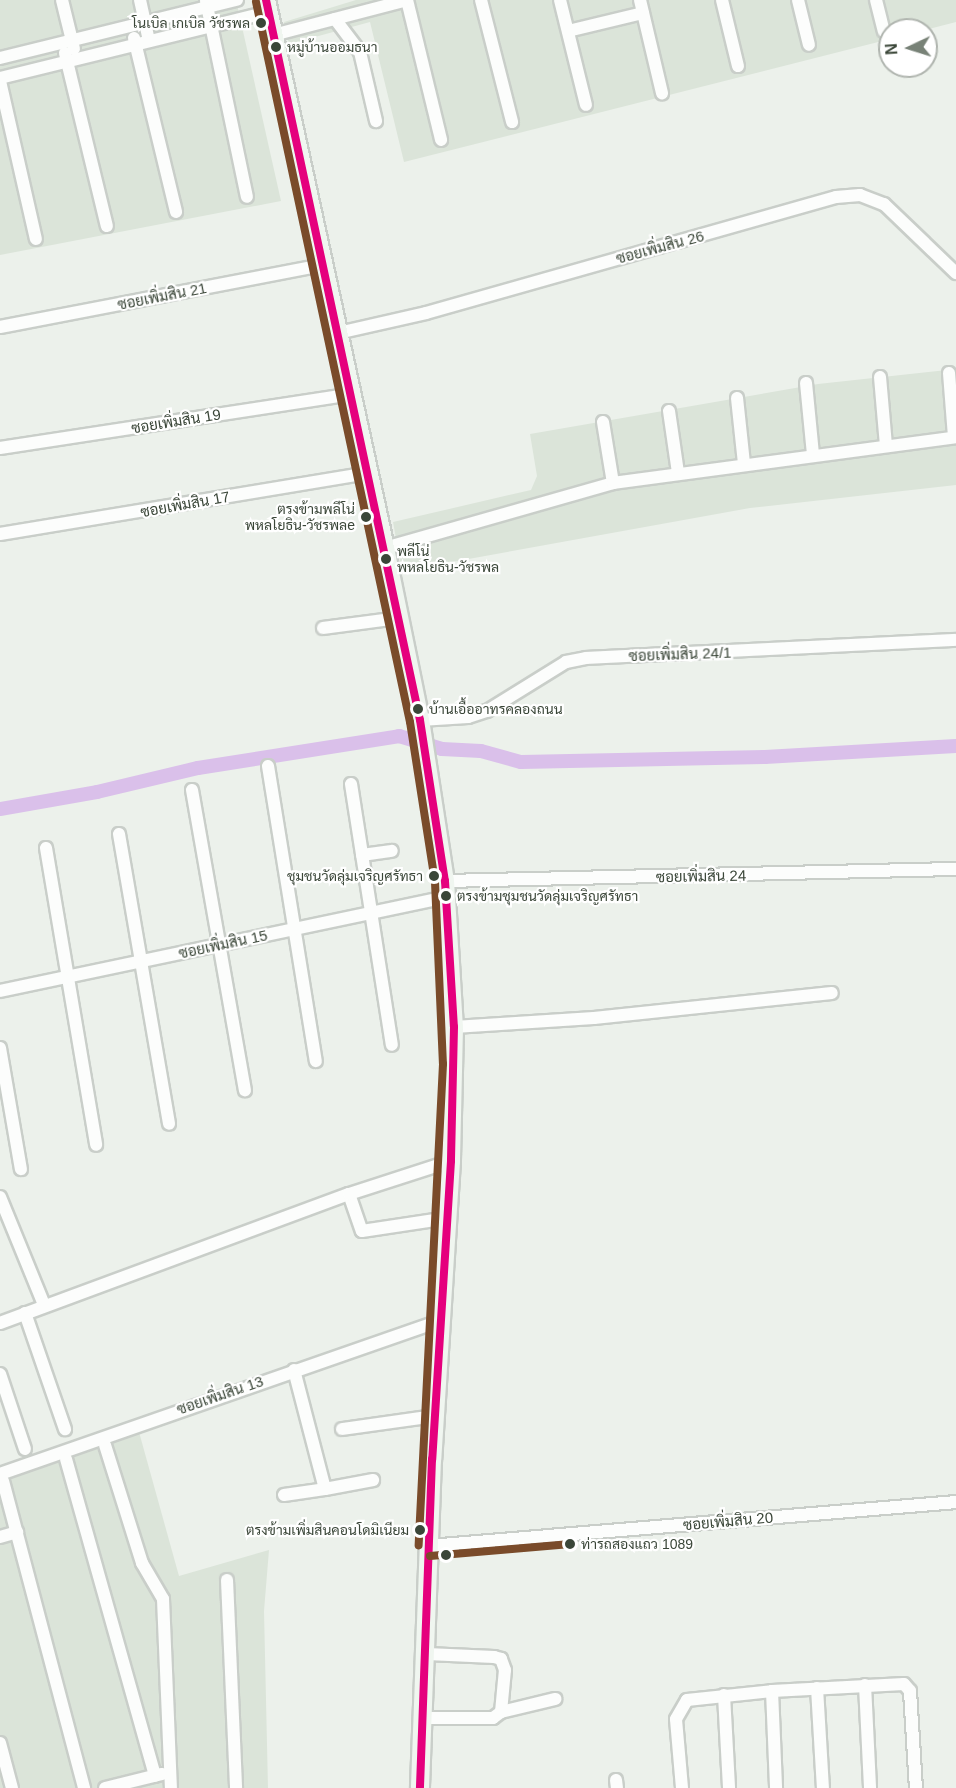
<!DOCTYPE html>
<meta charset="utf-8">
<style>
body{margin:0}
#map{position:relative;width:956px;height:1788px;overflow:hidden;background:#ecf1eb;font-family:Helvetica,Sarabun,sans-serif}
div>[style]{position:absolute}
.residential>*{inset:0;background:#dbe4d9}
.canal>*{height:14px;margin:-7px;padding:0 7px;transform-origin:7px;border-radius:7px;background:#dac0ea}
.roads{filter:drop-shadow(2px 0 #c9cec9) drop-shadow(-2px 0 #c9cec9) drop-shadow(0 2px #c9cec9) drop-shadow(0 -2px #c9cec9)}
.street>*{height:12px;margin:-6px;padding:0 6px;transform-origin:6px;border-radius:6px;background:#fcfdfc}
.secondary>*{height:18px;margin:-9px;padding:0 9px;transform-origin:9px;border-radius:9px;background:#f0f6f0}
.bus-1>*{height:8px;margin:-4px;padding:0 4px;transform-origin:4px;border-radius:4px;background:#e5007d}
.bus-2>*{height:8px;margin:-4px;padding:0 4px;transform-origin:4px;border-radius:4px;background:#7a4b2a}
.dots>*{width:16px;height:16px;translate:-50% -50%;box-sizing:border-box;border:3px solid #fff;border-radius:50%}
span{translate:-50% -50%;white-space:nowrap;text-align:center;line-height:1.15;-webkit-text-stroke:4.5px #fff;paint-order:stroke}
.bus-label{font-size:14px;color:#3a4638}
.right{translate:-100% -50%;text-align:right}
.left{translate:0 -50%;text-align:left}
.street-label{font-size:15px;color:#3a4638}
.north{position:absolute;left:878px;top:18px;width:60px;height:60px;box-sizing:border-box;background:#fff;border:2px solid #b0b5af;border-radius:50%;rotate:266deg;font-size:16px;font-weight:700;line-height:24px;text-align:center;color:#3a4638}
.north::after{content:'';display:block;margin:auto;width:21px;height:27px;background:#788277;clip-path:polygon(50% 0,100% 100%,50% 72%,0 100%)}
</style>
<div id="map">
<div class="residential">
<i style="clip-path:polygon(0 0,236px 0,281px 201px,0 255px)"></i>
<i style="clip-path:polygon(356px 0,956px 0,956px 22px,925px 30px,890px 30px,890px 39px,404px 162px,370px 22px,289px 44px,284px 22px)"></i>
<i style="clip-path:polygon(956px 369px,956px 485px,750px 508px,402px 571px,393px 522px,531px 490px,537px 476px,530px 434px,818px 384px)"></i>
<i style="clip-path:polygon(139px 1432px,179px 1576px,269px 1550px,264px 1611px,268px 1788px,0 1788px,0 1480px)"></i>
</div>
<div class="canal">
<i style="left:0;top:809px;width:98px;rotate:-9.9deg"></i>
<i style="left:97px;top:792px;width:104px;rotate:-13.4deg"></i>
<i style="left:198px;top:768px;width:204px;rotate:-9deg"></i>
<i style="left:399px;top:736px;width:45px;rotate:16.8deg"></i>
<i style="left:442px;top:749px;width:39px;rotate:3deg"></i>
<i style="left:481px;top:751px;width:41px;rotate:15.4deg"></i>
<i style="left:521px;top:762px;width:244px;rotate:-1.2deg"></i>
<i style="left:765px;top:757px;width:191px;rotate:-3.3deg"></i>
</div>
<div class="roads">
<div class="street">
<i style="left:62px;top:0;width:50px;rotate:76.2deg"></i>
<i style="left:140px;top:0;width:42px;rotate:77.6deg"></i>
<i style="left:407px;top:0;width:144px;rotate:76.3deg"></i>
<i style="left:481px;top:0;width:126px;rotate:75.7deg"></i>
<i style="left:560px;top:0;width:108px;rotate:76.1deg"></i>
<i style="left:640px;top:0;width:96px;rotate:76.7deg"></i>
<i style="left:722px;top:0;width:68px;rotate:76.4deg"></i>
<i style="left:798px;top:0;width:46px;rotate:76.3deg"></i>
<i style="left:876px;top:0;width:32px;rotate:76deg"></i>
<i style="left:206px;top:1px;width:200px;rotate:78.2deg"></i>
<i style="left:335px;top:19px;width:41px;rotate:52.9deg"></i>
<i style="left:360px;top:52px;width:71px;rotate:76.9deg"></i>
<i style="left:568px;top:31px;width:77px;rotate:-13.5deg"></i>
<i style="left:273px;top:35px;width:138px;rotate:-14.6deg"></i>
<i style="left:134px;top:38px;width:179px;rotate:76.4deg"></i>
<i style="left:65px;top:53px;width:178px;rotate:76.4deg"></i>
<i style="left:0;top:58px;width:244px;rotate:-13.8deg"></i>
<i style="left:0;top:78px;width:277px;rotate:-13.8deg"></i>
<i style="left:0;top:81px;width:162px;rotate:77.2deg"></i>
<i style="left:0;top:327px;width:329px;rotate:-10.9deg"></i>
<i style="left:338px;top:333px;width:90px;rotate:-12.8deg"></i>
<i style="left:426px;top:313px;width:426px;rotate:-15.8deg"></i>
<i style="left:836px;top:197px;width:24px;rotate:-5deg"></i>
<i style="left:860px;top:195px;width:26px;rotate:21deg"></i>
<i style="left:884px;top:204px;width:100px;rotate:43.8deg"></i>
<i style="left:949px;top:373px;width:64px;rotate:85.5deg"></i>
<i style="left:880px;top:377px;width:68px;rotate:85deg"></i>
<i style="left:806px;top:383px;width:72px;rotate:84.4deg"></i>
<i style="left:737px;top:398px;width:66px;rotate:83.9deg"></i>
<i style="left:669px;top:411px;width:63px;rotate:81.7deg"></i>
<i style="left:603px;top:422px;width:62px;rotate:80.7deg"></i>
<i style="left:0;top:448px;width:356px;rotate:-8.7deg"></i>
<i style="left:0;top:534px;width:374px;rotate:-9.4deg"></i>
<i style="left:385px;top:548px;width:237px;rotate:-15.9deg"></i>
<i style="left:613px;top:483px;width:346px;rotate:-7.6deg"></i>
<i style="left:323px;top:628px;width:77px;rotate:-7.5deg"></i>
<i style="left:420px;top:720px;width:48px;rotate:-3.6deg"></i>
<i style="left:468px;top:717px;width:20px;rotate:-18deg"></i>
<i style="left:487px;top:711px;width:93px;rotate:-31.8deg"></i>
<i style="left:566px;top:662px;width:20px;rotate:-11deg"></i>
<i style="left:586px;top:658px;width:370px;rotate:-2.8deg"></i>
<i style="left:268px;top:766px;width:299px;rotate:80.8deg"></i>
<i style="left:351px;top:784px;width:264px;rotate:81.1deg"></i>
<i style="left:192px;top:790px;width:305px;rotate:80deg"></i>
<i style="left:119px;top:834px;width:294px;rotate:80.2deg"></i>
<i style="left:46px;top:848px;width:301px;rotate:80.4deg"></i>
<i style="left:362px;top:855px;width:30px;rotate:-8deg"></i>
<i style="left:445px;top:881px;width:511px;rotate:-1.35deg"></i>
<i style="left:0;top:991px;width:457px;rotate:-11.9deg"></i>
<i style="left:454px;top:1027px;width:140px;rotate:-3.7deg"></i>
<i style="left:594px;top:1018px;width:239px;rotate:-6deg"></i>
<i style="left:0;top:1048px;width:123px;rotate:80.2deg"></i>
<i style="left:349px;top:1194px;width:39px;rotate:71deg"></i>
<i style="left:362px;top:1231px;width:87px;rotate:-8.6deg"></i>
<i style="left:0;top:1197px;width:117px;rotate:67.8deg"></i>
<i style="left:25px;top:1313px;width:123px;rotate:71deg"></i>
<i style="left:0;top:1323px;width:372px;rotate:-20.3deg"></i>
<i style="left:349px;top:1194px;width:107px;rotate:-17.9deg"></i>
<i style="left:0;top:1374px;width:79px;rotate:71.6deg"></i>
<i style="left:342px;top:1429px;width:93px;rotate:-8deg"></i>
<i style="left:105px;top:1445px;width:124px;rotate:72.6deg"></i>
<i style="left:142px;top:1563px;width:42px;rotate:59.7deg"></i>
<i style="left:163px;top:1599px;width:189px;rotate:87.6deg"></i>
<i style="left:66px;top:1459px;width:329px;rotate:74.3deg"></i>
<i style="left:0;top:1474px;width:468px;rotate:-19.2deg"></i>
<i style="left:3px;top:1481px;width:318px;rotate:75.2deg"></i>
<i style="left:325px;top:1489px;width:49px;rotate:-10.6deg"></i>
<i style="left:284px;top:1495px;width:41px;rotate:-8.3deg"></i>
<i style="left:325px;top:1489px;width:123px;rotate:-104.6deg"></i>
<i style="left:0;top:1537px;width:18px;rotate:-16deg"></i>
<i style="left:429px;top:1546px;width:529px;rotate:-4.77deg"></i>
<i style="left:227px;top:1580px;width:208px;rotate:87.5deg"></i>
<i style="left:865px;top:1685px;width:103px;rotate:87.2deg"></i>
<i style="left:817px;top:1688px;width:100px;rotate:86.6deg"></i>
<i style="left:772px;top:1691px;width:97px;rotate:87.6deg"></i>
<i style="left:724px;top:1695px;width:93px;rotate:86.9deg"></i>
<i style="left:501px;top:1712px;width:56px;rotate:-13.5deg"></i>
<i style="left:424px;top:1718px;width:69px"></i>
<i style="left:493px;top:1718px;width:10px;rotate:-37deg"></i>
<i style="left:501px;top:1712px;width:42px;rotate:-84.6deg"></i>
<i style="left:505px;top:1670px;width:12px;rotate:-110deg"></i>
<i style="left:501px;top:1659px;width:7px;rotate:-164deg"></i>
<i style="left:494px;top:1657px;width:67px;rotate:-177.4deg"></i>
<i style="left:0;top:1743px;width:47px;rotate:75.1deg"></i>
<i style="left:616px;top:1780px;width:8px;rotate:83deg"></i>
<i style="left:105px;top:1788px;width:59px;rotate:-13.8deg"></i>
<i style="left:682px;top:1788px;width:69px;rotate:-95deg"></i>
<i style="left:676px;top:1719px;width:22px;rotate:-60deg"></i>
<i style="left:687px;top:1700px;width:85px;rotate:-6deg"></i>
<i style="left:772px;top:1691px;width:132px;rotate:-3deg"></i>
<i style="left:904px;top:1684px;width:9px;rotate:49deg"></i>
<i style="left:910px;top:1691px;width:97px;rotate:86.5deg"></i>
</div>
<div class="secondary">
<i style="left:266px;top:0;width:561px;rotate:77.75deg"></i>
<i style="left:385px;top:548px;width:176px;rotate:78.5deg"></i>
<i style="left:420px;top:720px;width:163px;rotate:81.2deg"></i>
<i style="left:445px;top:881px;width:146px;rotate:86.5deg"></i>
<i style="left:454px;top:1027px;width:134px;rotate:91.3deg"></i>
<i style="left:451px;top:1161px;width:299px;rotate:93.6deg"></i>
<i style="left:432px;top:1459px;width:329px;rotate:92.1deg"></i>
</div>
</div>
<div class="bus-1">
<i style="left:266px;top:0;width:736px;rotate:77.93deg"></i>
<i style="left:420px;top:720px;width:163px;rotate:81.2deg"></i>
<i style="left:445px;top:881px;width:146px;rotate:86.5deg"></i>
<i style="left:454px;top:1027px;width:134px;rotate:91.3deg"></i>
<i style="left:451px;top:1161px;width:299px;rotate:93.6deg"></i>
<i style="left:432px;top:1459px;width:329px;rotate:92.1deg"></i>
</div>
<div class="bus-2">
<i style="left:256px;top:2px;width:736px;rotate:77.93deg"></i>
<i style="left:410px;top:722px;width:162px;rotate:81.1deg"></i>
<i style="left:435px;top:882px;width:182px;rotate:87.5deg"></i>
<i style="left:443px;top:1064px;width:482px;rotate:92.9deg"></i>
<i style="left:430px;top:1556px;width:141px;rotate:-4.9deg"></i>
</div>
<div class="dots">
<i style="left:261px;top:23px;background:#3a4638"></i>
<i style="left:276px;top:47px;background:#3a4638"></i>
<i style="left:366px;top:517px;background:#3a4638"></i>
<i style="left:386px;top:559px;background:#3a4638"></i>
<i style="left:418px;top:709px;background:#3a4638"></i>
<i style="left:434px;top:876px;background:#3a4638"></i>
<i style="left:446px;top:896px;background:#3a4638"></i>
<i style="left:420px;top:1530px;background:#3a4638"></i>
<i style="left:570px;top:1544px;background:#3a4638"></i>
<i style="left:446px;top:1555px;background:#3a4638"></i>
</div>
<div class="bus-label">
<span class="right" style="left:250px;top:23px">โนเบิล เกเบิล วัชรพล</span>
<span class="left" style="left:287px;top:47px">หมู่บ้านออมธนา</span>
<span class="right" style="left:355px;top:517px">ตรงข้ามพลีโน่<br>พหลโยธิน-วัชรพลe</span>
<span class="left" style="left:397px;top:559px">พลีโน่<br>พหลโยธิน-วัชรพล</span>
<span class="left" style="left:429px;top:709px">บ้านเอื้ออาทรคลองถนน</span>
<span class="right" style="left:423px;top:876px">ชุมชนวัดลุ่มเจริญศรัทธา</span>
<span class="left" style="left:457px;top:896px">ตรงข้ามชุมชนวัดลุ่มเจริญศรัทธา</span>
<span class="right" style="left:409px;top:1530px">ตรงข้ามเพิ่มสินคอนโดมิเนียม</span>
<span class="left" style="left:581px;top:1544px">ท่ารถสองแถว 1089</span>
</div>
<div class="street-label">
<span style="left:660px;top:247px;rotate:-15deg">ซอยเพิ่มสิน 26</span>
<span style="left:162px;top:296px;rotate:-11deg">ซอยเพิ่มสิน 21</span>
<span style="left:176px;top:421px;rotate:-9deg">ซอยเพิ่มสิน 19</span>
<span style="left:185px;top:504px;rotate:-10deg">ซอยเพิ่มสิน 17</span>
<span style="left:680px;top:654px;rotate:-2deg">ซอยเพิ่มสิน 24/1</span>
<span style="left:701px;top:876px;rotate:-1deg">ซอยเพิ่มสิน 24</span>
<span style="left:223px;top:944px;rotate:-12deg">ซอยเพิ่มสิน 15</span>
<span style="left:220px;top:1395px;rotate:-19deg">ซอยเพิ่มสิน 13</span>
<span style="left:728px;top:1521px;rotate:-5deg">ซอยเพิ่มสิน 20</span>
</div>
<div class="north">N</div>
</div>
